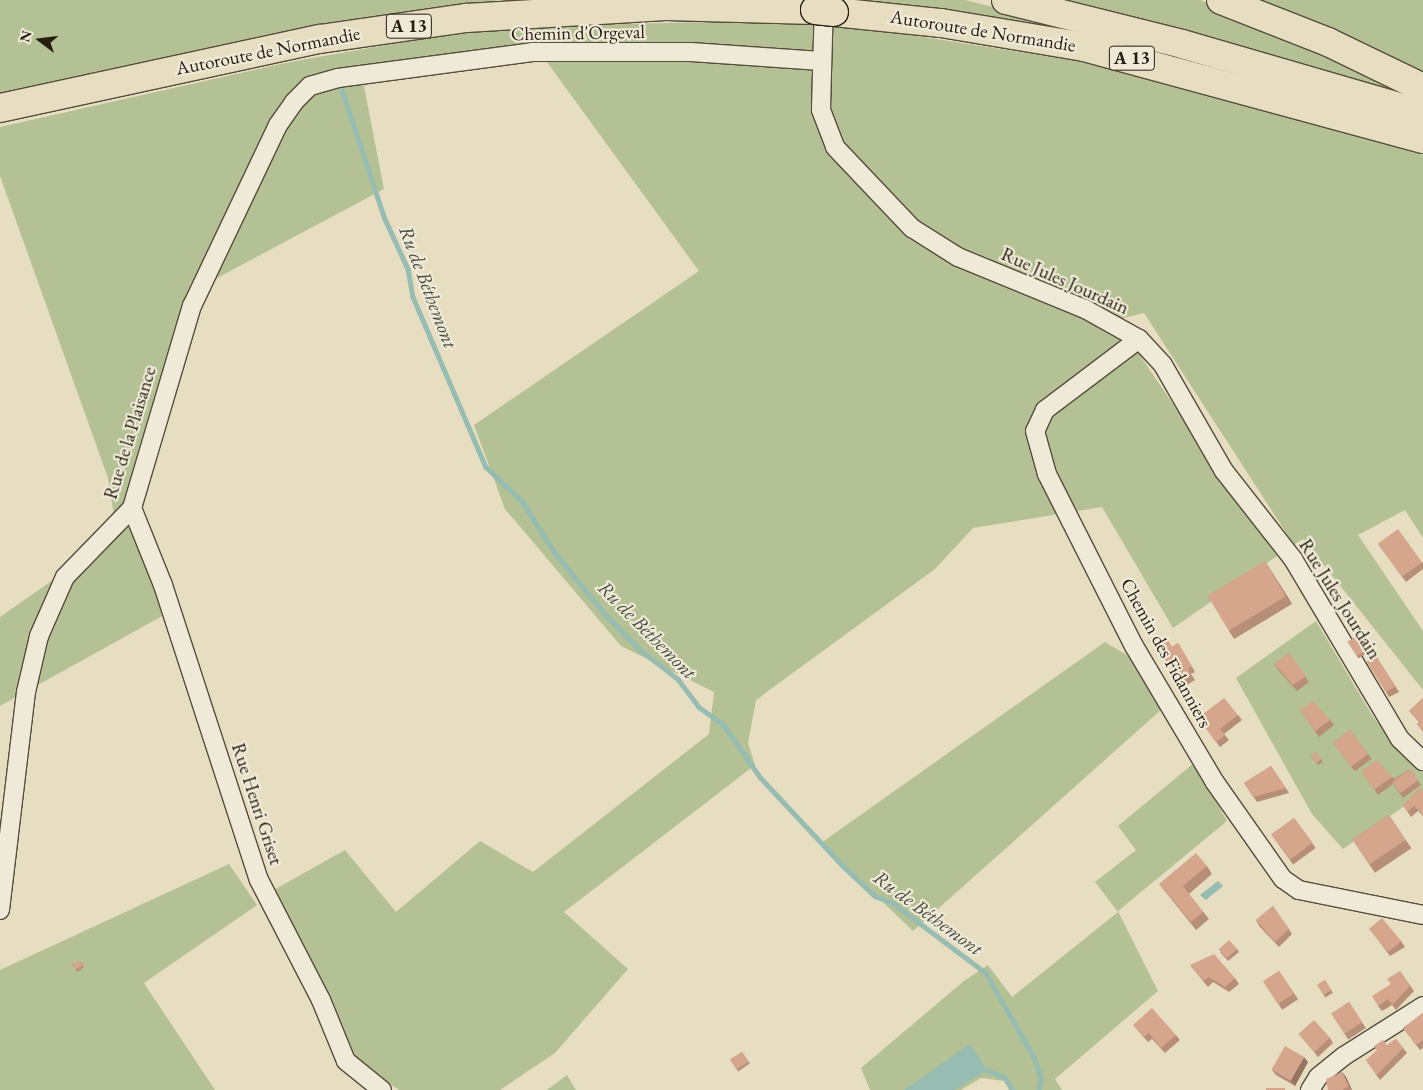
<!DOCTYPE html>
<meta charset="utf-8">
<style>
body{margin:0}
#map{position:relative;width:1423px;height:1090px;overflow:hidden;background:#e7dec2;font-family:"EB Garamond",serif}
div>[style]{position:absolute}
.green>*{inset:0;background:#b4c194}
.water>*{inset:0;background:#97bcb2}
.stream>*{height:4.5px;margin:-2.25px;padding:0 2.25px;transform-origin:2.25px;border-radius:2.25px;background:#97bcb2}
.roads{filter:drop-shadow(1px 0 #564c3c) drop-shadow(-1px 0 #564c3c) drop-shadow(0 1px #564c3c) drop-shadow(0 -1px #564c3c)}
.minor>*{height:18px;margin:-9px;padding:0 9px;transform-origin:9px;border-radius:9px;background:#efead7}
.motorway>*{height:28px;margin:-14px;padding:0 14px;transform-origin:14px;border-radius:14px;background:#e7dec2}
.bridges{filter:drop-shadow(1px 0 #261c10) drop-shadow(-1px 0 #261c10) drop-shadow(0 1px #261c10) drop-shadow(0 -1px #261c10)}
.motorway-bridge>*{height:28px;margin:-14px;padding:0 14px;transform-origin:14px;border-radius:14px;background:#e7dec2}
.wall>*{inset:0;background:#b78f78;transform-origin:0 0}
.shaded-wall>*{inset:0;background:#957462}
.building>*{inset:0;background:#d5a68c;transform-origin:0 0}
span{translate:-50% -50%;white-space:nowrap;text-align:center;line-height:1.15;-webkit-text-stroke:4.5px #efead7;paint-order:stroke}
.shield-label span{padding:1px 4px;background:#efead7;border:1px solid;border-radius:4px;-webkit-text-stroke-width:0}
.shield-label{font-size:18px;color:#261c10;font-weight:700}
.street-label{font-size:19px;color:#261c10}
.water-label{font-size:20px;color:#484c41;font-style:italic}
.north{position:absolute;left:15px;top:15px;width:50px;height:50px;-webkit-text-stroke:4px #efead7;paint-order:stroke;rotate:285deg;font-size:14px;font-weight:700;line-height:20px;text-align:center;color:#261c10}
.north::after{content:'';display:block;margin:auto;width:18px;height:22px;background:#261c10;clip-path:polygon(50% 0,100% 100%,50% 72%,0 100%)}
</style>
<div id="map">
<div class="green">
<i style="clip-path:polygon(0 0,500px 0,336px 23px,0 95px)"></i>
<i style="clip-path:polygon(853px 0,965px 0,1092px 31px,923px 7px)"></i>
<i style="clip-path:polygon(1066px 0,1200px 0,1320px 48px,1416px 96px)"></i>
<i style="clip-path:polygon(1252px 0,1423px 0,1423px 79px)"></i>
<i style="clip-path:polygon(753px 21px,872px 29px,1084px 62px,1167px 80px,1423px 155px,1423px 538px,1405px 510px,1358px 535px,1423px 631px,1423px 690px,1303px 539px,1294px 545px,1144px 313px,1123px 318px,1132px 344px,1277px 556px,1173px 628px,1102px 507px,973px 528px,935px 569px,756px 700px,748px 743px,755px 765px,564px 912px,628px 969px,555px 1053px,500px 1090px,399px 1090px,335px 1045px,272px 891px,345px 850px,396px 912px,480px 841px,533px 872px,709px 734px,714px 692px,621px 646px,505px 509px,474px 425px,699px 271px,544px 58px,362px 76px,384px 189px,202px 286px,139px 511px,173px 610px,0 706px,0 617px,117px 535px,108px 478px,0 176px,0 127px,290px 62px,488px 27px)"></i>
<i style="clip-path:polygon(1316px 621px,1372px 715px,1399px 751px,1423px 773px,1423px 793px,1343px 849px,1312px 814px,1236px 678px)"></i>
<i style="clip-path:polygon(1105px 642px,1135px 660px,1162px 709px,913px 931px,821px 843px)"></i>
<i style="clip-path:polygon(1194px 763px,1227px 821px,1118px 911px,1158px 991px,1055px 1079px,1062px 1090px,1009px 1090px,1005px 1081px,981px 1078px,961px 1090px,870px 1090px,861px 1068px,964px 981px,988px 965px,1012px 997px,1118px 912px,1095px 882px,1136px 850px,1118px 826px)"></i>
<i style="clip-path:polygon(229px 864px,257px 905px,144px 983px,215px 1090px,0 1090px,0 970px)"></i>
<i style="clip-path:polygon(567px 1075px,576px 1090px,547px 1090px)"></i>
</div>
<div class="water">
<i style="clip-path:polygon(1218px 881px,1223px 886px,1206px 900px,1200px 895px)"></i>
<i style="clip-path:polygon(970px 1044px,987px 1070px,955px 1090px,904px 1090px)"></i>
</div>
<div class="stream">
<i style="left:339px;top:81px;width:145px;rotate:71.6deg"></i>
<i style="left:385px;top:219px;width:55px;rotate:65.3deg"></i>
<i style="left:408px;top:269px;width:28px;rotate:80deg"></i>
<i style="left:413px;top:297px;width:185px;rotate:66.8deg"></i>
<i style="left:486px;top:467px;width:50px;rotate:43.4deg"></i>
<i style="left:522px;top:501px;width:62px;rotate:57.6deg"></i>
<i style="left:555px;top:553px;width:79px;rotate:50.7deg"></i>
<i style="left:605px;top:614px;width:47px;rotate:45.9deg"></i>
<i style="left:638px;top:648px;width:51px;rotate:37.8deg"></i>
<i style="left:678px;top:679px;width:35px;rotate:53deg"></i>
<i style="left:699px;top:707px;width:31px;rotate:36deg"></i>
<i style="left:724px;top:725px;width:63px;rotate:55.3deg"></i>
<i style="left:760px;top:777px;width:122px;rotate:47deg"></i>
<i style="left:843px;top:866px;width:44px;rotate:43.2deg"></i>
<i style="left:875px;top:896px;width:19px;rotate:21deg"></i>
<i style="left:893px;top:903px;width:116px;rotate:37deg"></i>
<i style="left:986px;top:973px;width:99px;rotate:60.3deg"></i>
<i style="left:1035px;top:1059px;width:20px;rotate:72deg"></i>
<i style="left:1041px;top:1078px;width:12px;rotate:99deg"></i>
<i style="left:987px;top:1070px;width:18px;rotate:22deg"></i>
<i style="left:1004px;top:1077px;width:16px;rotate:55deg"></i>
</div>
<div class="roads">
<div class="minor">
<i style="left:824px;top:1px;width:109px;rotate:91.6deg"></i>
<i style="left:821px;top:110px;width:40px;rotate:69deg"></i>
<i style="left:835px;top:147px;width:112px;rotate:46.5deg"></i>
<i style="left:912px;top:228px;width:54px;rotate:32.2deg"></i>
<i style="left:958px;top:257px;width:137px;rotate:22.3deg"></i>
<i style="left:1085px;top:309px;width:62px;rotate:29.1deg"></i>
<i style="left:1139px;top:339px;width:35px;rotate:47deg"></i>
<i style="left:1163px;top:365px;width:122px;rotate:60.1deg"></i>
<i style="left:1224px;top:471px;width:112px;rotate:51.9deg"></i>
<i style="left:1293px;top:559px;width:209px;rotate:59.3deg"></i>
<i style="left:1400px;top:739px;width:32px;rotate:44deg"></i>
<i style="left:1139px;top:339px;width:118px;rotate:142.9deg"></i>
<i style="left:1045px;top:410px;width:23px;rotate:115deg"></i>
<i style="left:1035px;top:431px;width:45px;rotate:74.4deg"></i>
<i style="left:1047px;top:474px;width:193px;rotate:63.2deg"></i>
<i style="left:1134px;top:646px;width:157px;rotate:59.3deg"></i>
<i style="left:1214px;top:781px;width:120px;rotate:54.9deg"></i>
<i style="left:1283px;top:879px;width:19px;rotate:35deg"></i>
<i style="left:1299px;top:890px;width:126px;rotate:11.4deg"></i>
<i style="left:132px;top:508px;width:83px;rotate:68.1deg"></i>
<i style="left:163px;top:585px;width:310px;rotate:72deg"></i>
<i style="left:259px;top:880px;width:135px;rotate:62.7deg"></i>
<i style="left:321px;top:1000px;width:66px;rotate:67.7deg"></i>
<i style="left:346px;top:1061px;width:46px;rotate:38.9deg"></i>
<i style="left:0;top:910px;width:220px;rotate:-83.2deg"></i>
<i style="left:26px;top:692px;width:57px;rotate:-76.9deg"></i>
<i style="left:39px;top:636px;width:64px;rotate:-66.2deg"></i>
<i style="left:65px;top:577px;width:96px;rotate:-45.8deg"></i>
<i style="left:132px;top:508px;width:211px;rotate:-73.5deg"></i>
<i style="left:192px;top:306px;width:200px;rotate:-64.6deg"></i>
<i style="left:278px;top:125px;width:28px;rotate:-55deg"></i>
<i style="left:294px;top:102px;width:23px;rotate:-45deg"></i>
<i style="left:310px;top:86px;width:29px;rotate:-16deg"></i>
<i style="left:338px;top:78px;width:196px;rotate:-7.6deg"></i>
<i style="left:532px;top:52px;width:159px"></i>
<i style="left:691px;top:52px;width:130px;rotate:4deg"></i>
<i style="left:1310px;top:1090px;width:15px;rotate:-58deg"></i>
<i style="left:1318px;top:1077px;width:33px;rotate:-39deg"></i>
<i style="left:1344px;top:1056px;width:93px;rotate:-32.3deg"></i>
</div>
<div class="motorway">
<i style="left:1006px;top:0;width:181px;rotate:14deg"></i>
<i style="left:1182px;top:44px;width:251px;rotate:16.2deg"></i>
<i style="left:1221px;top:0;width:115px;rotate:21.4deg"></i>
<i style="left:1328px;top:42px;width:106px;rotate:25.8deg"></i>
<i style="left:834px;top:12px;width:108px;rotate:5.9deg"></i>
<i style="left:941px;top:23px;width:145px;rotate:9.5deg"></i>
<i style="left:1084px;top:47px;width:351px;rotate:15.2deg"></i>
<i style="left:0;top:108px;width:327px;rotate:-12.2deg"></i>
<i style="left:320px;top:39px;width:148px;rotate:-8.2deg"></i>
<i style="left:466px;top:18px;width:200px;rotate:-3.4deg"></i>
<i style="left:666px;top:6px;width:149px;rotate:1.5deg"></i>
</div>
</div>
<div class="bridges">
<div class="motorway-bridge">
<i style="left:815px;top:10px;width:19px;rotate:6deg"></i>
</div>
</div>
<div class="wall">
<i style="clip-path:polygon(1378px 544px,1422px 562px,1423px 563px,1423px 569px,1406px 582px)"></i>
<i style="clip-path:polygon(1265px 561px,1292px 604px,1234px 639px,1229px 631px)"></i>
<i style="left:1361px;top:633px;width:20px;height:16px;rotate:57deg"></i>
<i style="clip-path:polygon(1178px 643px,1195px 672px,1191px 674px,1195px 680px,1182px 688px,1178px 682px,1172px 647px)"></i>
<i style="clip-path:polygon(1289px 653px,1309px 682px,1297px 691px,1278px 670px,1274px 664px)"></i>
<i style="clip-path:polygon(1376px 656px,1399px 692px,1389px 697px,1386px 692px)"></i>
<i style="clip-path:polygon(1423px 698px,1423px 732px,1417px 724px,1419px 722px,1409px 711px)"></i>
<i style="clip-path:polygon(1300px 710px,1330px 720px,1334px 725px,1319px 737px)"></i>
<i style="clip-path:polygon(1238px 715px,1242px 720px,1224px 734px,1229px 740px,1220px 747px,1202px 723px)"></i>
<i style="left:1350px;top:730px;width:36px;height:21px;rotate:53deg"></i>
<i style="clip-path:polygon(1316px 752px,1323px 762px,1318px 765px,1311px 756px)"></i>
<i style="clip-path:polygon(1271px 766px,1289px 793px,1257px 802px,1244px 783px)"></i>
<i style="clip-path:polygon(1410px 769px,1421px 785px,1403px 798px,1393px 784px,1378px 795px,1361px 771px,1392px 777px,1394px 779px)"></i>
<i style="clip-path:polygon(1423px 791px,1423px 816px,1418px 811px,1411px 817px,1403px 805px)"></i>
<i style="left:1389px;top:815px;width:40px;height:44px;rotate:56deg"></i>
<i style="left:1294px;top:818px;width:37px;height:28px;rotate:54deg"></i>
<i style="clip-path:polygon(1207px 866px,1212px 874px,1189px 894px,1209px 919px,1196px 930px,1159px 884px)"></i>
<i style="clip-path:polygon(1273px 906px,1292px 934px,1279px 947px,1259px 926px,1256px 920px)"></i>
<i style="clip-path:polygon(1372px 932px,1401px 941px,1405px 947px,1390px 956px)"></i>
<i style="clip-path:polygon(1237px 949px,1239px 952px,1228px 961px,1220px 952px)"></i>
<i style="clip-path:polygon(82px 962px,84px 967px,77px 972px,72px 964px)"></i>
<i style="clip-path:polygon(1190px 965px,1235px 978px,1239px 984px,1229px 992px,1213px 982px,1208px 987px)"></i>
<i style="left:1279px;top:971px;width:34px;height:19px;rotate:56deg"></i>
<i style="clip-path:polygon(1400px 971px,1414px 991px,1396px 1010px,1392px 1005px,1382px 1011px,1378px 1006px,1391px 984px)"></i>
<i style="left:1325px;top:980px;width:15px;height:9px;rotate:58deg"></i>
<i style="left:1349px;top:1002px;width:31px;height:21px;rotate:57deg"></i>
<i style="clip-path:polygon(1423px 1013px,1423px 1048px,1420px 1050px,1403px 1028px)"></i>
<i style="clip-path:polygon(1133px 1025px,1176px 1035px,1180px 1040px,1165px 1053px,1152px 1039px,1148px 1042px)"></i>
<i style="clip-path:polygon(1299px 1034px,1330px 1038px,1333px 1043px,1318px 1057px)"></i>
<i style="clip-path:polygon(1396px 1039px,1407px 1053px,1380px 1080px,1366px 1060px)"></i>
<i style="left:742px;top:1052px;width:14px;height:14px;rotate:56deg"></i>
<i style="clip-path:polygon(1308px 1062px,1295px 1086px,1276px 1075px,1272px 1070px)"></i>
<i style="clip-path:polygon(1342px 1072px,1346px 1077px,1352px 1090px,1328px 1090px)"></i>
</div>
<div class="shaded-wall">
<i style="clip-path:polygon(1265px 561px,1270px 569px,1292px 604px,1286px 596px)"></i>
<i style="clip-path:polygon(1304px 1057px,1308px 1062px,1295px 1086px,1291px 1081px)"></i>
<i style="clip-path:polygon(1342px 1072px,1346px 1077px,1352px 1090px,1349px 1086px)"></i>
</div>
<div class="building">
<i style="left:1398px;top:529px;width:41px;height:25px;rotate:54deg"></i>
<i style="left:1265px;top:561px;width:41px;height:67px;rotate:59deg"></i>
<i style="left:1361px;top:633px;width:17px;height:16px;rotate:57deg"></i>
<i style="clip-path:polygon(1168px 640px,1172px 647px,1178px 643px,1192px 667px,1188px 669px,1191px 675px,1178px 682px,1157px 647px)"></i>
<i style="clip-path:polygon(1289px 653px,1306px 676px,1293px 685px,1274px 664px)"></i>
<i style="left:1376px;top:656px;width:36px;height:11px;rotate:58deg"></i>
<i style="clip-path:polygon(1224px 698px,1238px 715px,1220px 729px,1225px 735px,1216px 742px,1198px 718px)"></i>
<i style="clip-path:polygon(1423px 698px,1423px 731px,1417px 724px,1420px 722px,1409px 711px)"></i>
<i style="clip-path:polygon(1313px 701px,1330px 720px,1315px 731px,1300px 710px)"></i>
<i style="left:1350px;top:730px;width:30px;height:21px;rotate:53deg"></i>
<i style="left:1316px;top:752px;width:9px;height:6px;rotate:54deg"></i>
<i style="clip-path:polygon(1377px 760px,1392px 777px,1374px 790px,1361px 771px)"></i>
<i style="clip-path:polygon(1271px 766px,1286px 788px,1253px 797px,1244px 783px)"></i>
<i style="left:1410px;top:769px;width:14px;height:22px;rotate:54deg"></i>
<i style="clip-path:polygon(1420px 787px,1423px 791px,1423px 815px,1414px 806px,1407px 812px,1403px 805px)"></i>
<i style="left:1389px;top:815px;width:30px;height:44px;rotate:56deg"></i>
<i style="left:1294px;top:818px;width:31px;height:28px;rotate:53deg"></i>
<i style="clip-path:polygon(1196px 853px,1207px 866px,1183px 886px,1203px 912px,1191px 922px,1159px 884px)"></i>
<i style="clip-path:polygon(1273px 906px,1289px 929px,1275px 942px,1256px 920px)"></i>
<i style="left:1382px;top:918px;width:30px;height:17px;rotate:50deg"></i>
<i style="left:1229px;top:940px;width:12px;height:14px;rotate:48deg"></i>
<i style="clip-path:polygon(1214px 954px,1235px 978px,1225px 987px,1209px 977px,1204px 981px,1190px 965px)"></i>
<i style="left:80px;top:960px;width:6px;height:9px;rotate:59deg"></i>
<i style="left:1279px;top:971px;width:27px;height:19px;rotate:57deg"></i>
<i style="clip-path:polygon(1400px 971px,1410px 986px,1392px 1005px,1388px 999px,1378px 1006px,1372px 996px,1391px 984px,1387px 979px)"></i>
<i style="left:1325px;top:980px;width:12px;height:9px;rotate:59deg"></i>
<i style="left:1349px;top:1002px;width:24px;height:21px;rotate:57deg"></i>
<i style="clip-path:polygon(1152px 1008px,1176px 1035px,1161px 1048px,1149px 1033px,1144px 1037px,1133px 1025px)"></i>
<i style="clip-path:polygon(1423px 1013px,1423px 1040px,1416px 1045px,1403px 1028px)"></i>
<i style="left:1314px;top:1020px;width:24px;height:21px;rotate:48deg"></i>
<i style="clip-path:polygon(1396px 1039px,1403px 1048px,1377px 1075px,1366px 1060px,1377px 1050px,1374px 1046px,1383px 1040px,1387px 1045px)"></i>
<i style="left:1285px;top:1046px;width:22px;height:27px;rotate:30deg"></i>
<i style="left:742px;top:1052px;width:12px;height:14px;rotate:59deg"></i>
<i style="clip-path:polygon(1342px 1072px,1349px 1086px,1343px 1089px,1344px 1090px,1328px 1090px,1326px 1079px)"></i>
<i style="left:1266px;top:1088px;width:19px;height:2px"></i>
</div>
<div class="shield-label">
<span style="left:409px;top:26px">A 13</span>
<span style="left:1132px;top:58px">A 13</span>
</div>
<div class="street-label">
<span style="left:983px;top:31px;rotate:9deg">Autoroute de Normandie</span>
<span style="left:578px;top:33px;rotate:-1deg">Chemin d'Orgeval</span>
<span style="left:268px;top:51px;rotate:-11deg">Autoroute de Normandie</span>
<span style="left:1065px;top:281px;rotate:24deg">Rue Jules Jourdain</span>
<span style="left:130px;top:433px;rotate:-73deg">Rue de la Plaisance</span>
<span style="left:1340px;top:599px;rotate:58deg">Rue Jules Jourdain</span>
<span style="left:1166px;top:653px;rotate:61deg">Chemin des Fidanniers</span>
<span style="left:257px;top:804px;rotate:72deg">Rue Henri Griset</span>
</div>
<div class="water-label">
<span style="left:428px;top:287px;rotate:69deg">Ru de Béthemont</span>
<span style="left:647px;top:630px;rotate:45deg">Ru de Béthemont</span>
<span style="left:928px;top:913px;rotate:36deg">Ru de Béthemont</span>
</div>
<div class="north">N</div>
</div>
